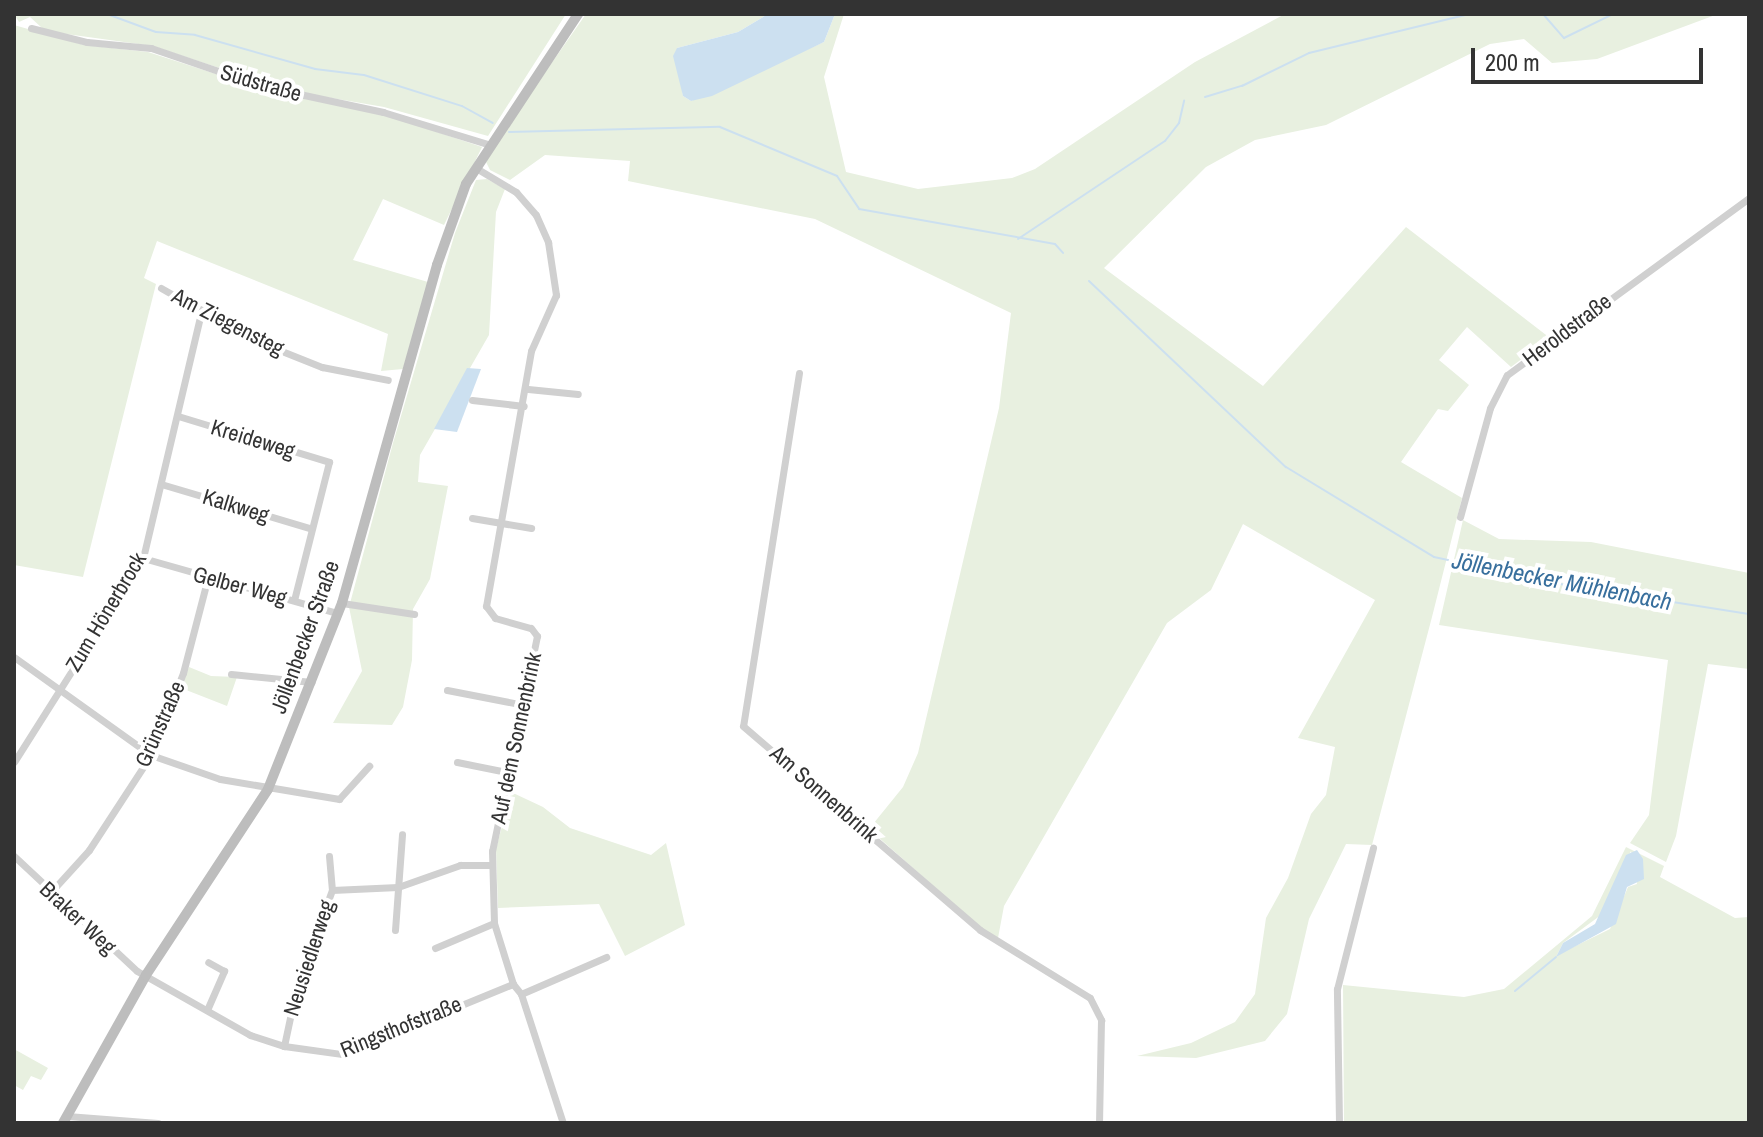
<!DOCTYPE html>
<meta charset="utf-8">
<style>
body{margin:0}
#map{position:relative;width:1763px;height:1137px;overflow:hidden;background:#fff;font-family:"Archivo Narrow",sans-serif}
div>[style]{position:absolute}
.green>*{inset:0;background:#e8f0e0}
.water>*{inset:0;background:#cce0f0}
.stream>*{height:2px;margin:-1px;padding:0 1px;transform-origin:1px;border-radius:1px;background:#cce0f0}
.minor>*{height:7px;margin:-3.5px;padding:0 3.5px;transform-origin:3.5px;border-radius:3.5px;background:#d0d0d0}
.secondary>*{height:10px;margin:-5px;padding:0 5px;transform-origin:5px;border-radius:5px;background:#bdbdbd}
span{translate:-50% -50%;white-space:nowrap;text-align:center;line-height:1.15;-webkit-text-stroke:8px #fff;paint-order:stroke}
.street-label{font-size:22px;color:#333}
.water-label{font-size:24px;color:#386f9d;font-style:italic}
.frame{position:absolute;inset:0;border:16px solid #333;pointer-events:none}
.scale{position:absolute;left:1471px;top:48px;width:232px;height:36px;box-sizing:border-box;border:4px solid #333;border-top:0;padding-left:10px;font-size:24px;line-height:28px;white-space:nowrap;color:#333;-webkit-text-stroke:6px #fff;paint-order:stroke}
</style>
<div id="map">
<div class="green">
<i style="clip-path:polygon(14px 14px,566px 14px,488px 136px,384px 107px,285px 90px,153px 46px,59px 33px,42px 28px,30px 17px,19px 22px)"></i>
<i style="clip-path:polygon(586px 14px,768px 14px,738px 32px,677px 48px,683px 96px,691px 101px,824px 42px,835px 14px,844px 14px,824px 77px,846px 172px,918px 189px,1012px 178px,1035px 169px,1195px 62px,1285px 14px,1718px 14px,1597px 59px,1552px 63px,1524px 39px,1490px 44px,1326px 125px,1255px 140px,1206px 167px,1104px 268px,1263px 386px,1406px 227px,1550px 338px,1511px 367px,1467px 327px,1439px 360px,1469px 385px,1448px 411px,1438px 409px,1401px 462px,1462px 498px,1432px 617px,1372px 845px,1346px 844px,1309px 919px,1287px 1014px,1265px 1041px,1196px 1058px,1137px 1056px,1191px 1043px,1235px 1022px,1255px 994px,1266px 918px,1288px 878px,1311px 814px,1326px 795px,1335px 747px,1298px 738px,1375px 600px,1243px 524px,1211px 590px,1167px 623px,1004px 906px,998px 938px,981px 928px,869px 829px,903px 787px,918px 753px,999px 408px,1011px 313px,815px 219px,628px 181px,630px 161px,545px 155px,510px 180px,490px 170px,486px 162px,506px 128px)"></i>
<i style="clip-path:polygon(14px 25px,84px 45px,148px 52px,262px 89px,383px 114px,482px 147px,444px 225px,383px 199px,353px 260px,428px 282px,403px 369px,381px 371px,388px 334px,157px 241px,144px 278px,156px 284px,83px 577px,14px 565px)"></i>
<i style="clip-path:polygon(487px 179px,505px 189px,496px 212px,489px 335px,420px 455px,418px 482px,448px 486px,430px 579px,413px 609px,412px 660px,403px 707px,392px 725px,333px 723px,362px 671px,349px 607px,393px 443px,455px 233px,476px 180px)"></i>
<i style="clip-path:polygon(1463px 520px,1499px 539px,1591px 542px,1749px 573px,1749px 669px,1708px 664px,1676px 836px,1666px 862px,1630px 843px,1649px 815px,1668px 660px,1439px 625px)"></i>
<i style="clip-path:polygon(189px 667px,211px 676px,237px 677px,227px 706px,181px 688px)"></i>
<i style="clip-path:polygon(511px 792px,543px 807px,570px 828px,651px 855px,666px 843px,685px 925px,625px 956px,599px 904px,498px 908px,496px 849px)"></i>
<i style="clip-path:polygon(evenodd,1626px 847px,1664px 866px,1660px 877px,1735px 918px,1749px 917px,1749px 1123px,1344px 1123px,1343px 985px,1464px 997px,1504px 989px,1592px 916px,1626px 847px,1631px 851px,1637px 884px,1628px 887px,1610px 929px,1557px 955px,1563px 943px,1601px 915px,1631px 851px)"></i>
<i style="clip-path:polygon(14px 1049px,48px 1068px,41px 1080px,31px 1076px,23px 1090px,14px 1085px)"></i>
</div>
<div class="water">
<i style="clip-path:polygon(768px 14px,835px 14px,824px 42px,712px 96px,691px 101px,683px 96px,673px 56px,677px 48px,738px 32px)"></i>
<i style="clip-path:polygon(467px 368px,481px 369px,457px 432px,434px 429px)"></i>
<i style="clip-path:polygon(1637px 850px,1643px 859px,1644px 879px,1627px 887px,1616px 924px,1556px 957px,1563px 943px,1595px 924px,1626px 855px)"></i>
</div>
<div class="stream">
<i style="left:107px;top:14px;width:52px;rotate:20.2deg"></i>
<i style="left:156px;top:32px;width:39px;rotate:4deg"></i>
<i style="left:195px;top:35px;width:125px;rotate:15.8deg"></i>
<i style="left:315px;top:69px;width:49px;rotate:7deg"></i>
<i style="left:364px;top:75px;width:103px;rotate:17.6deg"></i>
<i style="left:462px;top:106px;width:35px;rotate:29deg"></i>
<i style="left:1543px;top:14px;width:32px;rotate:49deg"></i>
<i style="left:1564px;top:38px;width:55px;rotate:-26.1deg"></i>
<i style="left:1205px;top:97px;width:39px;rotate:-17deg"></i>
<i style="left:1242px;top:86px;width:75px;rotate:-26.2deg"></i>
<i style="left:1309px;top:53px;width:165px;rotate:-13.7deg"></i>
<i style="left:509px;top:132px;width:211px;rotate:-1.4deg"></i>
<i style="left:720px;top:127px;width:127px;rotate:22.7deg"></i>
<i style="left:837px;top:176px;width:40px;rotate:56deg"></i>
<i style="left:859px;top:209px;width:199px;rotate:10.1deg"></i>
<i style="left:1055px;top:244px;width:12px;rotate:48deg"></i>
<i style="left:1018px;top:239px;width:177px;rotate:-33.7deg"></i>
<i style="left:1165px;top:141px;width:23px;rotate:-52deg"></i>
<i style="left:1179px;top:123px;width:23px;rotate:-77deg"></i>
<i style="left:1089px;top:281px;width:271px;rotate:43.4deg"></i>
<i style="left:1286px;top:467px;width:173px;rotate:31.3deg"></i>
<i style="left:1434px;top:557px;width:134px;rotate:12.1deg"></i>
<i style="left:1565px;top:585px;width:186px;rotate:9deg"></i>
<i style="left:1515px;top:991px;width:53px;rotate:-39.7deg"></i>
</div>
<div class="minor">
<i style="left:31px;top:28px;width:58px;rotate:14deg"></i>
<i style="left:87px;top:42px;width:64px;rotate:5.4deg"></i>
<i style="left:151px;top:48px;width:117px;rotate:18.9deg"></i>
<i style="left:262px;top:86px;width:124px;rotate:12.1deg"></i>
<i style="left:383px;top:112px;width:113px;rotate:17deg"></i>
<i style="left:476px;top:168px;width:47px;rotate:31deg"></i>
<i style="left:516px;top:192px;width:30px;rotate:49deg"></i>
<i style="left:536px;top:215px;width:30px;rotate:66deg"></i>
<i style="left:548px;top:242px;width:54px;rotate:81.4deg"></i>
<i style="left:556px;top:295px;width:61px;rotate:114.1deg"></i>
<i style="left:531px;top:351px;width:259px;rotate:100deg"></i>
<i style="left:486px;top:606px;width:15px;rotate:53deg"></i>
<i style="left:495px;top:618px;width:37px;rotate:16deg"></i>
<i style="left:531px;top:628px;width:10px;rotate:53deg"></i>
<i style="left:537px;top:636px;width:220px;rotate:101.8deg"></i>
<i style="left:492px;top:851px;width:72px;rotate:88.4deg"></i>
<i style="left:494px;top:923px;width:64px;rotate:72.7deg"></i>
<i style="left:161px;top:288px;width:101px;rotate:29.6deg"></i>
<i style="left:249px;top:338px;width:79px;rotate:21.7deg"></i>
<i style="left:322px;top:367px;width:67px;rotate:11.1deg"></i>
<i style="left:799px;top:373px;width:357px;rotate:99deg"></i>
<i style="left:743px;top:726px;width:313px;rotate:40.7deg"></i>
<i style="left:980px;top:930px;width:129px;rotate:31.7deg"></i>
<i style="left:1090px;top:998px;width:25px;rotate:63deg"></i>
<i style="left:1101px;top:1020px;width:103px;rotate:91.1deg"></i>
<i style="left:528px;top:389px;width:50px;rotate:5.7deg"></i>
<i style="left:472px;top:400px;width:52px;rotate:6.6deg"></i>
<i style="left:178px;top:416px;width:158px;rotate:16.9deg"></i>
<i style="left:329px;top:462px;width:142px;rotate:104.2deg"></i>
<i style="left:161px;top:484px;width:155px;rotate:16.5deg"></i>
<i style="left:1460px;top:517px;width:113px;rotate:-74.6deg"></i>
<i style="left:1490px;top:408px;width:37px;rotate:-63deg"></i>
<i style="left:1507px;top:375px;width:300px;rotate:-36.2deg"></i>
<i style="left:472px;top:518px;width:60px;rotate:9.6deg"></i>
<i style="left:143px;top:558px;width:203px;rotate:15.8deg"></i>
<i style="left:342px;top:603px;width:73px;rotate:8.7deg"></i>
<i style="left:14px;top:657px;width:168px;rotate:35.6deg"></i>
<i style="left:151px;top:755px;width:73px;rotate:19.2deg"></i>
<i style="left:220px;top:779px;width:121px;rotate:9.5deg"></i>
<i style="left:339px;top:799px;width:45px;rotate:-47.7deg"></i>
<i style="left:231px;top:674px;width:81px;rotate:5.6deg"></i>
<i style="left:447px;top:690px;width:78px;rotate:11deg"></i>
<i style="left:14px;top:762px;width:241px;rotate:-57.7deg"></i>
<i style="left:143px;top:558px;width:256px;rotate:-76.7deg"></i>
<i style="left:457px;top:762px;width:55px;rotate:11.5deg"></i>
<i style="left:14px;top:856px;width:168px;rotate:43.1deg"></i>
<i style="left:137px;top:971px;width:130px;rotate:29.5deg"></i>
<i style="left:250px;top:1035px;width:36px;rotate:18deg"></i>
<i style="left:284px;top:1046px;width:59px;rotate:7.9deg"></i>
<i style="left:342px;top:1054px;width:185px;rotate:-22.3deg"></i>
<i style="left:513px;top:984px;width:13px;rotate:51deg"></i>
<i style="left:521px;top:994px;width:136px;rotate:72deg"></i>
<i style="left:329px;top:856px;width:34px;rotate:85deg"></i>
<i style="left:50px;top:893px;width:58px;rotate:-47.8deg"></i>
<i style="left:89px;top:850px;width:113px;rotate:-56.9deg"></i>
<i style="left:151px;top:755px;width:88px;rotate:-68.7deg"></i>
<i style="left:183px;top:673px;width:99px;rotate:-75.4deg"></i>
<i style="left:395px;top:930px;width:96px;rotate:-85.8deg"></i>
<i style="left:435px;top:948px;width:64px;rotate:-23deg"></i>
<i style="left:521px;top:994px;width:93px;rotate:-23.5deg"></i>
<i style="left:207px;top:1010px;width:43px;rotate:-66.4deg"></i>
<i style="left:224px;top:971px;width:18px;rotate:-151deg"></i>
<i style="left:284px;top:1046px;width:62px;rotate:-78deg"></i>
<i style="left:297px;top:985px;width:101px;rotate:-69.8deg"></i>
<i style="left:332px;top:890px;width:66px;rotate:-2.6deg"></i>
<i style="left:398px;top:887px;width:66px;rotate:-19.5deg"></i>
<i style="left:460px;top:865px;width:31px"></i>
<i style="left:67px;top:1116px;width:91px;rotate:4.4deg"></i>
<i style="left:1339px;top:1123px;width:134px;rotate:-90.9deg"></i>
<i style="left:1337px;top:989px;width:146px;rotate:-75.7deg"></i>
</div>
<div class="secondary">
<i style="left:63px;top:1123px;width:170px;rotate:-60.7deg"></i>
<i style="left:146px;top:975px;width:222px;rotate:-56.7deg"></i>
<i style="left:268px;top:789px;width:200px;rotate:-68.3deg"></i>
<i style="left:342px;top:603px;width:351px;rotate:-74.3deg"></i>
<i style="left:437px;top:265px;width:86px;rotate:-70.3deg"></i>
<i style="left:466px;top:184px;width:204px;rotate:-56.6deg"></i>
</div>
<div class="street-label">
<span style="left:261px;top:83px;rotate:16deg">Südstraße</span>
<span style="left:228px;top:322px;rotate:27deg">Am Ziegensteg</span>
<span style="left:1567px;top:330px;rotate:-37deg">Heroldstraße</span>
<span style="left:253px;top:439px;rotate:17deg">Kreideweg</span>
<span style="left:236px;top:506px;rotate:17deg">Kalkweg</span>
<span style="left:240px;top:586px;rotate:15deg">Gelber Weg</span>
<span style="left:106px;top:612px;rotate:-59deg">Zum Hönerbrock</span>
<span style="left:305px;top:637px;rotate:-70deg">Jöllenbecker Straße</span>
<span style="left:160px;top:724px;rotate:-66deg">Grünstraße</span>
<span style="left:516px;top:738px;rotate:-78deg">Auf dem Sonnenbrink</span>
<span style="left:824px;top:794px;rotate:41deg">Am Sonnenbrink</span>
<span style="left:78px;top:918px;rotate:43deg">Braker Weg</span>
<span style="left:309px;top:958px;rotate:-72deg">Neusiedlerweg</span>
<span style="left:401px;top:1027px;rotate:-22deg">Ringsthofstraße</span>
</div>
<div class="water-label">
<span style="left:1562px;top:581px;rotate:11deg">Jöllenbecker Mühlenbach</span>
</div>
<div class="frame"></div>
<div class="scale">200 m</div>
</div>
